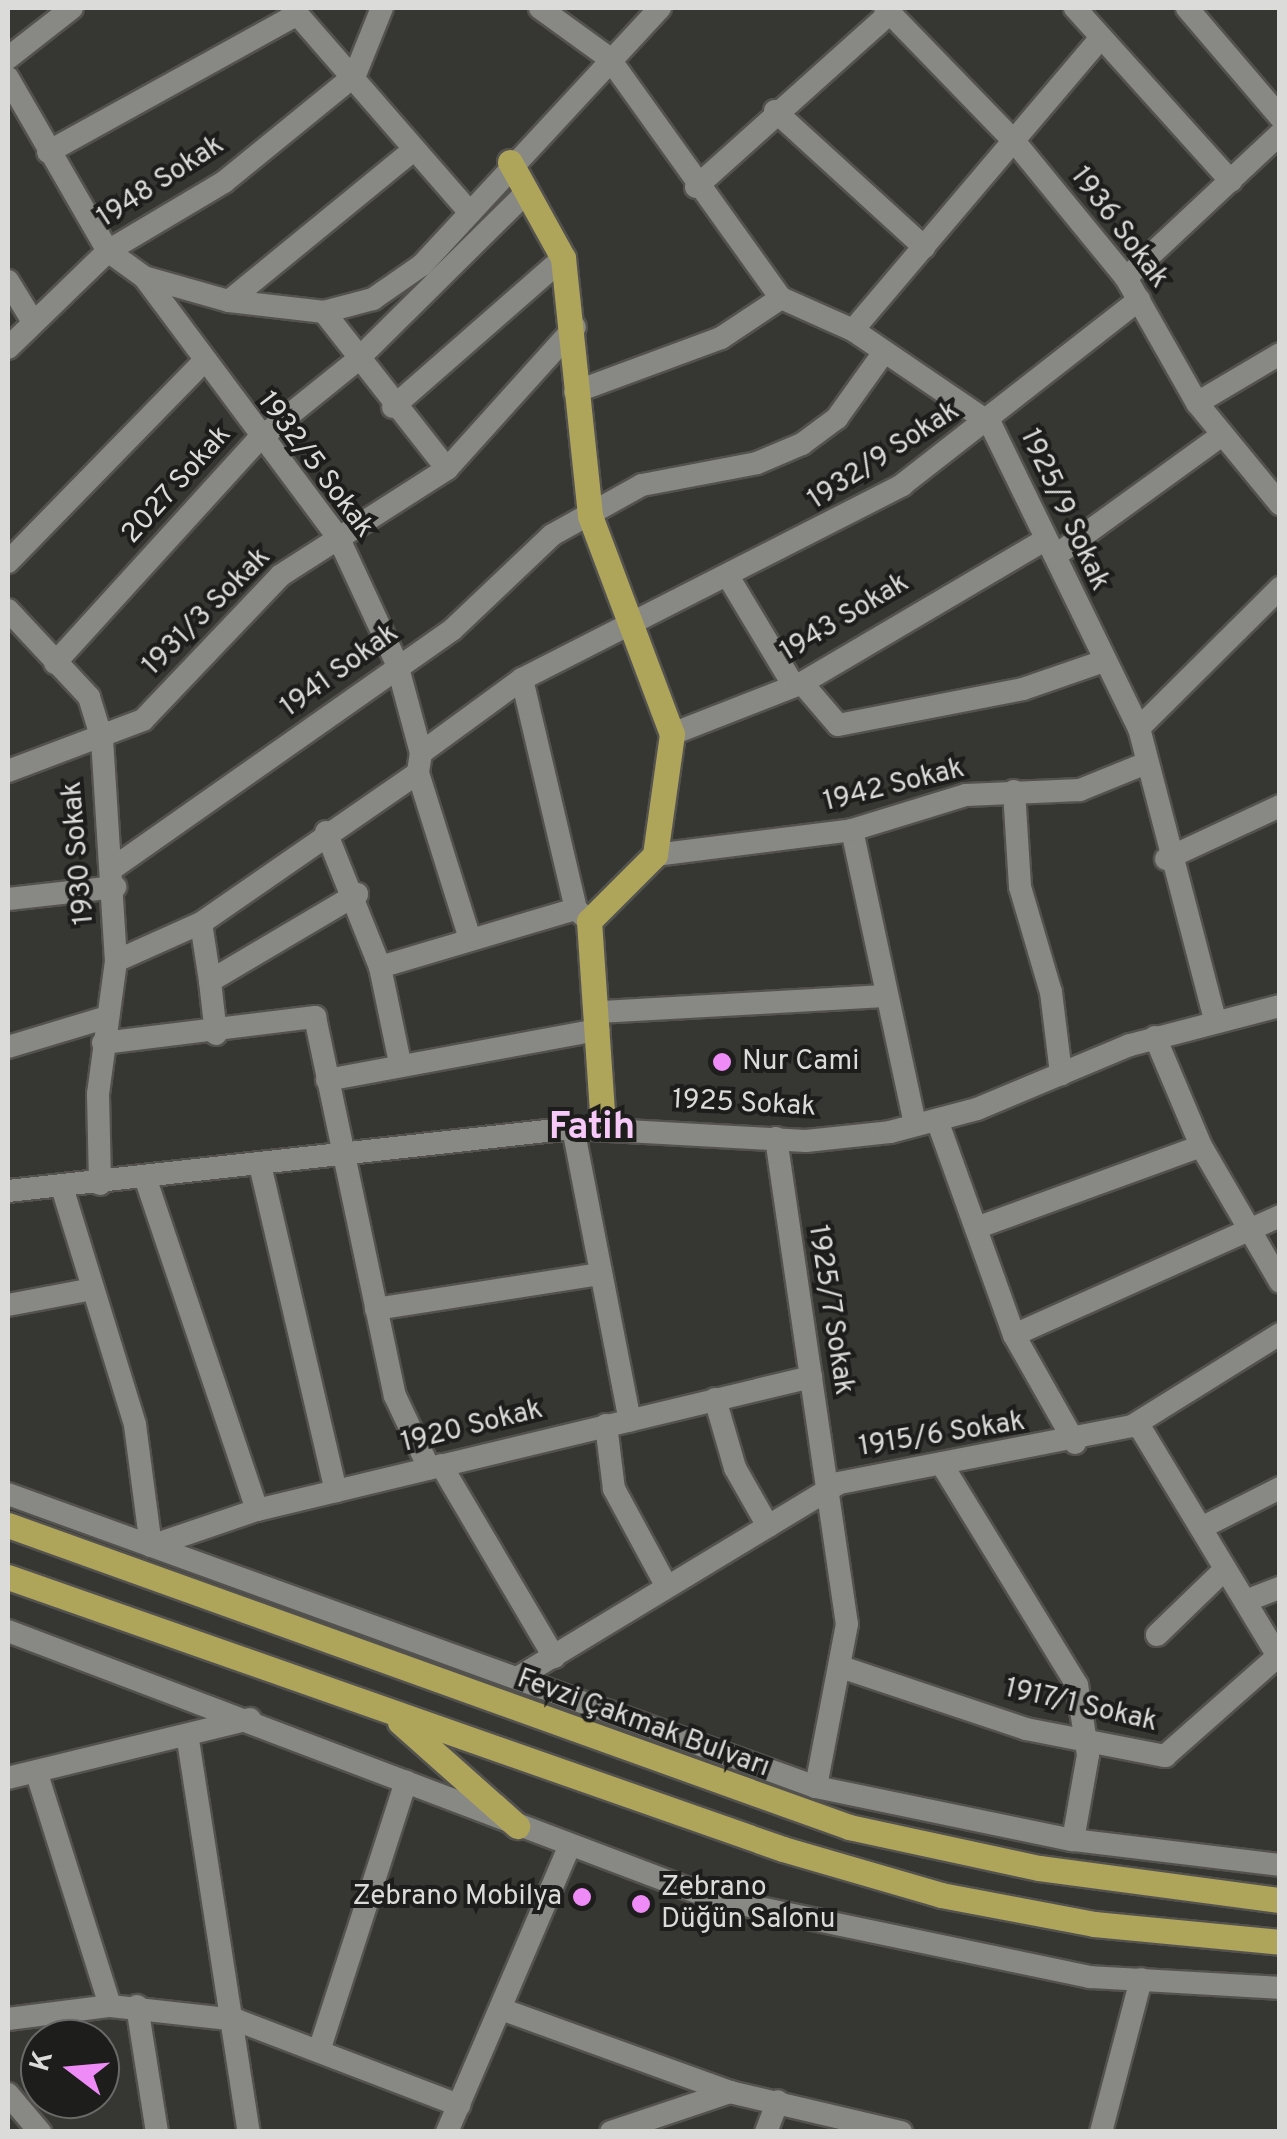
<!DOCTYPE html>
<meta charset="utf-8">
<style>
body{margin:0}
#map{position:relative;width:1287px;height:2139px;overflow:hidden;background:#363632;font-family:Overpass,sans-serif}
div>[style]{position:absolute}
.roads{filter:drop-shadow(2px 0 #53524f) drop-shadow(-2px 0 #53524f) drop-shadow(0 2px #53524f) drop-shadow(0 -2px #53524f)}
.minor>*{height:22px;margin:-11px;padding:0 11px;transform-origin:11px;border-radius:11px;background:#888884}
.major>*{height:25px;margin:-12.5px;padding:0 12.5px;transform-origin:12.5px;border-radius:12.5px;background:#aea45a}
.dots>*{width:28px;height:28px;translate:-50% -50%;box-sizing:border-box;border:5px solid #1d1d1c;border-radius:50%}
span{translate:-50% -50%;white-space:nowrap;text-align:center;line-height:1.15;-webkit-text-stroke:8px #1d1d1c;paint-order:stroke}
.street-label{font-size:28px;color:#dbdbd9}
.poi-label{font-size:28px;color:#dbdbd9}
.left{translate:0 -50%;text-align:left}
.right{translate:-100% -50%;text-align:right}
.district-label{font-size:38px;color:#f6c9f8;font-weight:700}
.frame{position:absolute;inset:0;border:10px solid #dbdbd9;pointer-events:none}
.north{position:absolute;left:20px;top:2019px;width:100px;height:100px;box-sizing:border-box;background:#1d1d1c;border:2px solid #696968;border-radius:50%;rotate:286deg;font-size:28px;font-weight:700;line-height:40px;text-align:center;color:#dbdbd9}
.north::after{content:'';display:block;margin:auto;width:35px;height:45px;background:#ef8bf6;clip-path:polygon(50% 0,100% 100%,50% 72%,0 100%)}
</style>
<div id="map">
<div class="roads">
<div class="minor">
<i style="left:292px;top:8px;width:271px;rotate:49deg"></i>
<i style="left:540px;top:8px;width:85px;rotate:35.9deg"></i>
<i style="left:609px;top:58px;width:295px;rotate:54.4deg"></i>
<i style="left:781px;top:298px;width:79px;rotate:24deg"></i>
<i style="left:853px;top:330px;width:166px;rotate:34.2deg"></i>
<i style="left:990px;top:423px;width:339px;rotate:64deg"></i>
<i style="left:1139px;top:728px;width:301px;rotate:75.4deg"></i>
<i style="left:885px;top:8px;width:185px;rotate:45.9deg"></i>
<i style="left:1014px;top:141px;width:177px;rotate:50.7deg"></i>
<i style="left:1126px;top:278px;width:144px;rotate:60.4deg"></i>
<i style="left:1197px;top:403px;width:131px;rotate:50.6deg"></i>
<i style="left:1075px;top:8px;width:233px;rotate:48deg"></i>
<i style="left:1187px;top:8px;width:143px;rotate:49.5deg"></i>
<i style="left:8px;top:58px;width:81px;rotate:-38deg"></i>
<i style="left:8px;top:78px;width:200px;rotate:60deg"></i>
<i style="left:108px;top:251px;width:44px;rotate:35.8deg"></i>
<i style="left:144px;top:277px;width:327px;rotate:53.3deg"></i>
<i style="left:339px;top:539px;width:138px;rotate:65.1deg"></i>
<i style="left:397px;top:664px;width:92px;rotate:74.9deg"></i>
<i style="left:421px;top:753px;width:20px;rotate:99deg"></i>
<i style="left:418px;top:773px;width:174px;rotate:72.6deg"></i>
<i style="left:775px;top:111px;width:202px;rotate:42.4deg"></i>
<i style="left:48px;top:152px;width:283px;rotate:-28.9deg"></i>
<i style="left:696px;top:187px;width:261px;rotate:-41.9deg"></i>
<i style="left:144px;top:277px;width:88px;rotate:15.8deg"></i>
<i style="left:229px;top:301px;width:96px;rotate:6.6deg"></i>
<i style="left:324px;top:312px;width:51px;rotate:-14.9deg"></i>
<i style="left:373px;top:299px;width:60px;rotate:-34.8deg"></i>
<i style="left:422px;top:265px;width:350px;rotate:-47.2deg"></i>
<i style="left:1126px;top:278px;width:211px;rotate:-43.1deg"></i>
<i style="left:8px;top:281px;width:46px;rotate:58.4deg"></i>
<i style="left:229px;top:301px;width:234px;rotate:-39.3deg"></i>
<i style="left:324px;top:312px;width:199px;rotate:51.9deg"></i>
<i style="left:853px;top:330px;width:383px;rotate:-49.7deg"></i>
<i style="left:8px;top:348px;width:139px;rotate:-44.1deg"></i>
<i style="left:108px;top:251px;width:135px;rotate:-30.7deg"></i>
<i style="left:224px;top:182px;width:169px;rotate:-39.2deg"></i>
<i style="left:355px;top:75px;width:72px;rotate:-68.1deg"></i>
<i style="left:575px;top:392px;width:156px;rotate:-20.3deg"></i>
<i style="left:721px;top:338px;width:72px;rotate:-33.7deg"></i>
<i style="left:1197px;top:403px;width:96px;rotate:-30.6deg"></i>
<i style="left:393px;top:407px;width:226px;rotate:-41.2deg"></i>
<i style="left:1055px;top:556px;width:206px;rotate:-35.9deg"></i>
<i style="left:8px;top:562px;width:279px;rotate:-45.7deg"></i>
<i style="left:729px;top:578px;width:126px;rotate:59deg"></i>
<i style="left:8px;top:610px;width:119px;rotate:47deg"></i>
<i style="left:89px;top:697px;width:44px;rotate:72.8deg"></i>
<i style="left:102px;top:739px;width:222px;rotate:86.4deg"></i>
<i style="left:116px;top:961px;width:134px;rotate:97.7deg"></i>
<i style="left:98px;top:1094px;width:90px;rotate:88.7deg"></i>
<i style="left:55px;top:663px;width:300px;rotate:-47.7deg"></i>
<i style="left:257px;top:441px;width:126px;rotate:-38.9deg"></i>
<i style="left:355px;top:362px;width:242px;rotate:-44.7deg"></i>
<i style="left:522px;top:679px;width:236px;rotate:76.8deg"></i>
<i style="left:576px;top:909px;width:18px;rotate:43deg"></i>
<i style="left:802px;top:683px;width:55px;rotate:49.4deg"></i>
<i style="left:838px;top:725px;width:188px;rotate:-11deg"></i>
<i style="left:1023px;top:689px;width:83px;rotate:-19.1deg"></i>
<i style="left:1139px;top:728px;width:199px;rotate:-44.8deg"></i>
<i style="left:672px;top:734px;width:140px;rotate:-21.4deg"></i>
<i style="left:802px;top:683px;width:280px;rotate:-30.5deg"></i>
<i style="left:421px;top:753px;width:125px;rotate:-36.2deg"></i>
<i style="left:522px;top:679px;width:427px;rotate:-27deg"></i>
<i style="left:902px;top:485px;width:301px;rotate:-38deg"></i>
<i style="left:8px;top:771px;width:144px;rotate:-20.7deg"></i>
<i style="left:143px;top:720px;width:200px;rotate:-46.4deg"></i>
<i style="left:281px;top:575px;width:197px;rotate:-32.6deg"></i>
<i style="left:447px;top:469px;width:191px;rotate:-48deg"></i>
<i style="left:1014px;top:791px;width:96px;rotate:86.4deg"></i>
<i style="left:1020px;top:887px;width:109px;rotate:73.6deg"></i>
<i style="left:1051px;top:992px;width:83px;rotate:83deg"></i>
<i style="left:852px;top:830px;width:300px;rotate:77.9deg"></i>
<i style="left:326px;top:832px;width:145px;rotate:68.2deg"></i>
<i style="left:380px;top:967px;width:98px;rotate:78.2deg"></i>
<i style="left:655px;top:855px;width:199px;rotate:-7.2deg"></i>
<i style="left:852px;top:830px;width:119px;rotate:-17.1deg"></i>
<i style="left:966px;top:795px;width:114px;rotate:-2.5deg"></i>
<i style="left:1080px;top:790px;width:69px;rotate:-22.1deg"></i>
<i style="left:1166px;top:859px;width:126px;rotate:-24.9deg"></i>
<i style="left:116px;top:866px;width:411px;rotate:-35.1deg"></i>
<i style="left:452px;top:630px;width:138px;rotate:-43.5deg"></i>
<i style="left:552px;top:535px;width:103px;rotate:-29.1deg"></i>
<i style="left:642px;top:485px;width:117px;rotate:-10.8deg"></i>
<i style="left:757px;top:463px;width:49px;rotate:-22.9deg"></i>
<i style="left:802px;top:444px;width:44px;rotate:-36.6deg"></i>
<i style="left:837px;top:418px;width:81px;rotate:-54.5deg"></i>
<i style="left:8px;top:899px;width:108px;rotate:-6.4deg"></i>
<i style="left:201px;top:923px;width:59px;rotate:81.2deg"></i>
<i style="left:116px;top:961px;width:93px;rotate:-24.1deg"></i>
<i style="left:201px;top:923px;width:264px;rotate:-34.7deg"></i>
<i style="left:380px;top:967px;width:204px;rotate:-16.5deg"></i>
<i style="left:600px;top:1012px;width:283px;rotate:-3.2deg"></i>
<i style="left:216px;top:1034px;width:53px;rotate:-96.5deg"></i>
<i style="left:210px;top:981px;width:171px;rotate:-30.6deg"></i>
<i style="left:1155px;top:1037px;width:118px;rotate:67.1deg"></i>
<i style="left:1201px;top:1146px;width:157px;rotate:59.8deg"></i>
<i style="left:103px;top:1043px;width:214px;rotate:-7deg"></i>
<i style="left:315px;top:1017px;width:387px;rotate:78.1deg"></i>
<i style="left:395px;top:1396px;width:80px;rotate:64.7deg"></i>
<i style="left:8px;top:1047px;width:100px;rotate:-16.8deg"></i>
<i style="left:327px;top:1080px;width:276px;rotate:-10.5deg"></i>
<i style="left:937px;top:1120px;width:228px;rotate:70.3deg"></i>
<i style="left:1014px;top:1335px;width:124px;rotate:60.5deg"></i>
<i style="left:573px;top:1128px;width:298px;rotate:79deg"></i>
<i style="left:776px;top:1138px;width:491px;rotate:81.7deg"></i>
<i style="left:847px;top:1624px;width:166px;rotate:100.8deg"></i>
<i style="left:261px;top:1169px;width:331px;rotate:76.9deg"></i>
<i style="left:146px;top:1180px;width:348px;rotate:71.4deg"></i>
<i style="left:62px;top:1187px;width:249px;rotate:72.9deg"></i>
<i style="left:135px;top:1425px;width:122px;rotate:82.5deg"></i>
<i style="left:151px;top:1546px;width:112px;rotate:-18.8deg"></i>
<i style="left:257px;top:1510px;width:570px;rotate:-13.5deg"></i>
<i style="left:8px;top:1191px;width:569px;rotate:-6.36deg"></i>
<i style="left:573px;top:1128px;width:233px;rotate:3.2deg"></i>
<i style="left:806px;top:1141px;width:84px;rotate:-6.1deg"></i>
<i style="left:890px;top:1132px;width:90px;rotate:-14.8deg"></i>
<i style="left:977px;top:1109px;width:166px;rotate:-22.7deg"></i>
<i style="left:1130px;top:1045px;width:155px;rotate:-14.6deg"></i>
<i style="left:976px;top:1228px;width:239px;rotate:-20deg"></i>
<i style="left:8px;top:1305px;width:86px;rotate:-10.7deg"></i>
<i style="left:376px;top:1309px;width:226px;rotate:-8.9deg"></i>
<i style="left:1014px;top:1335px;width:291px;rotate:-24.1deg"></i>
<i style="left:715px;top:1399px;width:72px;rotate:73.8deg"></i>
<i style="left:735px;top:1468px;width:67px;rotate:60.4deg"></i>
<i style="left:1138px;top:1424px;width:275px;rotate:58.9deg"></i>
<i style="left:606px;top:1425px;width:64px;rotate:82.9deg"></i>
<i style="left:614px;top:1489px;width:111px;rotate:61.6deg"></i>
<i style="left:441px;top:1465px;width:223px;rotate:59.5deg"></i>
<i style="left:944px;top:1468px;width:255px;rotate:58.5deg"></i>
<i style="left:1077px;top:1685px;width:71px;rotate:81.1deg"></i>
<i style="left:1088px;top:1755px;width:86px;rotate:100deg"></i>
<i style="left:8px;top:1494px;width:859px;rotate:19.93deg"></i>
<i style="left:816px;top:1787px;width:262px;rotate:11.7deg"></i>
<i style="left:1073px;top:1840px;width:209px;rotate:6.9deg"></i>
<i style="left:1201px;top:1528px;width:89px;rotate:-26.9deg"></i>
<i style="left:1248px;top:1600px;width:34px;rotate:-21deg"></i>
<i style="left:8px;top:1631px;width:753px;rotate:20.77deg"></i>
<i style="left:712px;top:1898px;width:386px;rotate:11.8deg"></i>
<i style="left:1090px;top:1977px;width:190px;rotate:3.3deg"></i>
<i style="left:1157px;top:1635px;width:93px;rotate:-44.1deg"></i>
<i style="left:841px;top:1667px;width:195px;rotate:18.5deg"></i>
<i style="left:1026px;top:1729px;width:142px;rotate:11deg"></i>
<i style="left:1165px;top:1756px;width:151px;rotate:-41.5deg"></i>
<i style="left:519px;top:1677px;width:374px;rotate:-31.2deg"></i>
<i style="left:839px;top:1483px;width:298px;rotate:-11deg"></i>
<i style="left:1132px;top:1426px;width:174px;rotate:-31.9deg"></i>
<i style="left:188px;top:1740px;width:397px;rotate:81.2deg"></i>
<i style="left:37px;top:1774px;width:243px;rotate:72.5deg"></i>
<i style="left:8px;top:1778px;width:249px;rotate:-13.7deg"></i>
<i style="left:137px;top:2006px;width:128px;rotate:81deg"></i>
<i style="left:501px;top:2009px;width:244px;rotate:19.9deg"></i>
<i style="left:730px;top:2092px;width:176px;rotate:13.2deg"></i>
<i style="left:8px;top:2019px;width:103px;rotate:-7.3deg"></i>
<i style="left:110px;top:2006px;width:127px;rotate:6.3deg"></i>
<i style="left:236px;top:2020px;width:239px;rotate:20.9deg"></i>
<i style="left:319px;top:2051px;width:283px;rotate:-72.1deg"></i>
<i style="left:8px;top:2094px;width:50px;rotate:49.9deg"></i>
<i style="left:447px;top:2132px;width:310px;rotate:-66.8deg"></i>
<i style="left:611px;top:2132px;width:126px;rotate:-18.6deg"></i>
<i style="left:766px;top:2132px;width:33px;rotate:-69deg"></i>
<i style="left:1101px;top:2132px;width:158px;rotate:-75.3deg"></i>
</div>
<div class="major">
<i style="left:510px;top:162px;width:110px;rotate:61.1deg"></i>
<i style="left:563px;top:258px;width:259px;rotate:84deg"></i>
<i style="left:590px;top:516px;width:233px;rotate:69.4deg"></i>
<i style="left:672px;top:734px;width:122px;rotate:98deg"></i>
<i style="left:655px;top:855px;width:93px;rotate:135deg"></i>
<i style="left:589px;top:921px;width:207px;rotate:86.1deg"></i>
<i style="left:8px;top:1525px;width:894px;rotate:19.75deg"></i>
<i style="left:849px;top:1827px;width:194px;rotate:12.2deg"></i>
<i style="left:1039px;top:1868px;width:243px;rotate:7.6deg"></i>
<i style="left:8px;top:1577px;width:821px;rotate:19.34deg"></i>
<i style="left:783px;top:1849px;width:165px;rotate:16.2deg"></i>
<i style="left:941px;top:1895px;width:156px;rotate:10.7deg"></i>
<i style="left:1094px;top:1924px;width:187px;rotate:5.5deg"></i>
<i style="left:400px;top:1722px;width:157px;rotate:41.6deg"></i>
</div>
</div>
<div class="dots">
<i style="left:722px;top:1062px;background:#ef8bf6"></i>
<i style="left:582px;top:1897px;background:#ef8bf6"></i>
<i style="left:641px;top:1904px;background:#ef8bf6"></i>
</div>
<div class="street-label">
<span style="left:161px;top:182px;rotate:-33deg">1948 Sokak</span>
<span style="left:1119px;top:228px;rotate:53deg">1936 Sokak</span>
<span style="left:884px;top:456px;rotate:-33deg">1932/9 Sokak</span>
<span style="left:315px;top:465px;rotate:53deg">1932/5 Sokak</span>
<span style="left:177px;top:485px;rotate:-48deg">2027 Sokak</span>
<span style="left:1064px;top:510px;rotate:65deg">1925/9 Sokak</span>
<span style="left:207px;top:612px;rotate:-45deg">1931/3 Sokak</span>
<span style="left:845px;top:618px;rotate:-31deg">1943 Sokak</span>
<span style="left:340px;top:671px;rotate:-36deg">1941 Sokak</span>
<span style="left:894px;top:786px;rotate:-14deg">1942 Sokak</span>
<span style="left:79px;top:853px;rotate:-95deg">1930 Sokak</span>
<span style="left:744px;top:1104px;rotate:3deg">1925 Sokak</span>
<span style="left:830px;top:1310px;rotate:81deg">1925/7 Sokak</span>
<span style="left:472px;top:1427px;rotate:-14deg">1920 Sokak</span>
<span style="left:942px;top:1435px;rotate:-9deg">1915/6 Sokak</span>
<span style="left:1081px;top:1706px;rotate:13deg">1917/1 Sokak</span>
<span style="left:643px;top:1724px;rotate:20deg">Fevzi Çakmak Bulvarı</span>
</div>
<div class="poi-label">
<span class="left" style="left:742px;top:1062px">Nur Cami</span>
<span class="left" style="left:661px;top:1904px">Zebrano<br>Düğün Salonu</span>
<span class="right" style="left:562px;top:1897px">Zebrano Mobilya</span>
</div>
<div class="district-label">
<span style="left:592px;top:1129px">Fatih</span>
</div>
<div class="frame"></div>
<div class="north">K</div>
</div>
